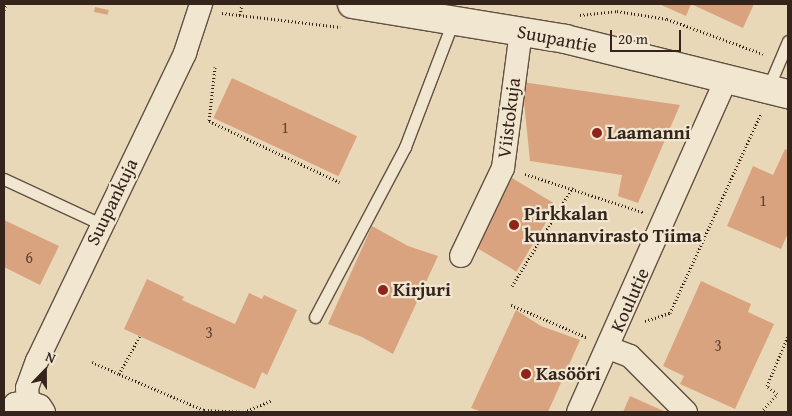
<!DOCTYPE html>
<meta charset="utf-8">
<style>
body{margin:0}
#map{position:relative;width:792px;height:416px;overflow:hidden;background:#e9d8b7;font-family:"Gentium Book Plus",serif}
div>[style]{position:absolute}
.building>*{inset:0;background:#d9a380;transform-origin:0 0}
.path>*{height:3px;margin-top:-1.5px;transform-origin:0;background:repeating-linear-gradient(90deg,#34241c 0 1px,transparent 0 3.5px)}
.roads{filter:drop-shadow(1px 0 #615143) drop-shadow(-1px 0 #615143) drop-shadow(0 1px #615143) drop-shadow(0 -1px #615143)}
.lane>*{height:11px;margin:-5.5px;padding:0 5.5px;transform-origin:5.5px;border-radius:5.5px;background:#f1e6d0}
.street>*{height:22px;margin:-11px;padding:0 11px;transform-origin:11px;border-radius:11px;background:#f1e6d0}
.secondary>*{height:28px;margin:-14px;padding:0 14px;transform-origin:14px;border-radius:14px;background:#f1e6d0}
.dots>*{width:14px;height:14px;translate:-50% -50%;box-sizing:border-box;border:2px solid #f1e6d0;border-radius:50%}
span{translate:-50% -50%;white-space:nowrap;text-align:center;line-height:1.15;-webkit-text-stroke:4.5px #f1e6d0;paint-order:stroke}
.number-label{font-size:16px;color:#5d4435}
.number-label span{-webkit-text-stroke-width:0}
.street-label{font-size:19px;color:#34241c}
.poi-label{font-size:19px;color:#34241c;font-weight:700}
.left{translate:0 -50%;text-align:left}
.frame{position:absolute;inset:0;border:5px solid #34241c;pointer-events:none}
.north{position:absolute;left:20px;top:346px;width:50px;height:50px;-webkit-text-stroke:4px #f1e6d0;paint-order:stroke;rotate:22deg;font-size:14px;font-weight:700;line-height:20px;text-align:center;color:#34241c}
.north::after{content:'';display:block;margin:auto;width:18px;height:22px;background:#34241c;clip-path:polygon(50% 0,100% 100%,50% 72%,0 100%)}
.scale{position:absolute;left:610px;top:30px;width:71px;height:22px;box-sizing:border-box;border:2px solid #34241c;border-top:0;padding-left:6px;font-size:15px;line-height:18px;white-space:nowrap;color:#34241c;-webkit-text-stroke:4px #f1e6d0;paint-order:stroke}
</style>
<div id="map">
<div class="building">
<i style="clip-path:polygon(659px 4px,754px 4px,743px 28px,691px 4px,686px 16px)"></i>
<i style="left:95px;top:7px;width:14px;height:5px;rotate:12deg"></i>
<i style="left:232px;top:78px;width:138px;height:44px;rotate:25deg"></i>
<i style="clip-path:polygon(522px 82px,680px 105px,638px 203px,618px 196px,622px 175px,530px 161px)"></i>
<i style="clip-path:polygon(785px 149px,788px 150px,788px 233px,781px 249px,727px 226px,753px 166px,773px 175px)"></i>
<i style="left:512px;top:178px;width:52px;height:78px;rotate:31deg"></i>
<i style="clip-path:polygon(4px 220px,59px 246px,40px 285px,4px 267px)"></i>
<i style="clip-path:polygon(372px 226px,408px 246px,438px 256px,393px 354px,362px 337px,328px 324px)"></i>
<i style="clip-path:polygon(147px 279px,184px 297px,182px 300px,235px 324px,249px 293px,262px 299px,264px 295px,297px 310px,267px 375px,262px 372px,255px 389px,124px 329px)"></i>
<i style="clip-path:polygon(701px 281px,751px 304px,748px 312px,774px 324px,735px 409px,680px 384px,684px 376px,663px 366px)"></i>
<i style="clip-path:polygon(516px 310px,541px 326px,580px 340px,548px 412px,482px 412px,471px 408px)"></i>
<i style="clip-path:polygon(630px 396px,666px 412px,623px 412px)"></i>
</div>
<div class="path">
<i style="left:4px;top:10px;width:6px;rotate:-72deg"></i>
<i style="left:222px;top:13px;width:119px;rotate:6.8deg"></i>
<i style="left:240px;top:15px;width:11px;rotate:-80deg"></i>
<i style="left:580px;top:15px;width:37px;rotate:-6deg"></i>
<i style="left:617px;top:11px;width:51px;rotate:9.1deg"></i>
<i style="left:667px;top:19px;width:102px;rotate:20deg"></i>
<i style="left:215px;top:67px;width:54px;rotate:96.3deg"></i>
<i style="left:209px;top:121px;width:144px;rotate:25.1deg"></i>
<i style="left:525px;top:174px;width:124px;rotate:17.9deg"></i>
<i style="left:512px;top:286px;width:116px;rotate:-58.4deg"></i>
<i style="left:511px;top:305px;width:82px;rotate:23.1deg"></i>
<i style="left:645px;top:321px;width:26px;rotate:-18deg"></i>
<i style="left:670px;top:313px;width:220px;rotate:-65.5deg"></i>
<i style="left:92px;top:362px;width:30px;rotate:24deg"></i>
<i style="left:119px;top:374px;width:43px;rotate:-61.1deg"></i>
<i style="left:119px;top:374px;width:92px;rotate:23deg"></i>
<i style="left:204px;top:410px;width:40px;rotate:2.9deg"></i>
<i style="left:244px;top:412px;width:30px;rotate:-23deg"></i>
<i style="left:761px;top:412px;width:24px;rotate:-48deg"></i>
<i style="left:777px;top:394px;width:13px;rotate:-141deg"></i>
<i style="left:767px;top:386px;width:54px;rotate:-67.2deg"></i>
</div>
<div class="roads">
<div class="lane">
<i style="left:768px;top:88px;width:51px;rotate:-66.9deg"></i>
<i style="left:4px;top:179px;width:107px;rotate:24.9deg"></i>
<i style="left:315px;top:317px;width:192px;rotate:-62.1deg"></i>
<i style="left:405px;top:147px;width:135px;rotate:-69.1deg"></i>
</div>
<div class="street">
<i style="left:461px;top:256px;width:98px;rotate:-64.5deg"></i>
<i style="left:503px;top:168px;width:138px;rotate:-82.5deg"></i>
<i style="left:609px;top:348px;width:22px;rotate:21deg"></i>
<i style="left:630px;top:356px;width:79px;rotate:45deg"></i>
<i style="left:28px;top:401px;width:13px;rotate:-94deg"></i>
<i style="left:27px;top:388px;width:29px;rotate:-70deg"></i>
<i style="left:37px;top:361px;width:342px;rotate:-64.3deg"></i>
<i style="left:185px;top:53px;width:52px;rotate:-71.9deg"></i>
<i style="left:9px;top:412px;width:10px;rotate:-53deg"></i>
<i style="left:15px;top:404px;width:13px;rotate:-13deg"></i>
<i style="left:28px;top:401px;width:13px;rotate:23deg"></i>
<i style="left:40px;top:406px;width:7px;rotate:56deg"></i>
<i style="left:578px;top:412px;width:366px;rotate:-66deg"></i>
</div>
<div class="secondary">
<i style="left:352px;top:4px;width:216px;rotate:9.3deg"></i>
<i style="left:565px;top:39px;width:230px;rotate:13.9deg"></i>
</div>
</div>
<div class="dots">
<i style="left:597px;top:133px;background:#8f2418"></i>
<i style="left:514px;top:225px;background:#8f2418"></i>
<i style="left:383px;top:290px;background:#8f2418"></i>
<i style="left:526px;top:374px;background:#8f2418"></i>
</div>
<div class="number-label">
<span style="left:285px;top:127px">1</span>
<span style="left:763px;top:200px">1</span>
<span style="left:29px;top:257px">6</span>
<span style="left:209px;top:332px">3</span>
<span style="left:718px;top:345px">3</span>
</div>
<div class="street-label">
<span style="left:557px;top:39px;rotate:11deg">Suupantie</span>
<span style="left:509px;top:118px;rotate:-83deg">Viistokuja</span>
<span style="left:112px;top:202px;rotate:-64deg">Suupankuja</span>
<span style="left:630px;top:300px;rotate:-66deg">Koulutie</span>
</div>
<div class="poi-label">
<span class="left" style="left:607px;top:133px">Laamanni</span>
<span class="left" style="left:524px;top:225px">Pirkkalan<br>kunnanvirasto Tiima</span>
<span class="left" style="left:393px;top:290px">Kirjuri</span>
<span class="left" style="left:536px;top:374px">Kasööri</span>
</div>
<div class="frame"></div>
<div class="north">N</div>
<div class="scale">20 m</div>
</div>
